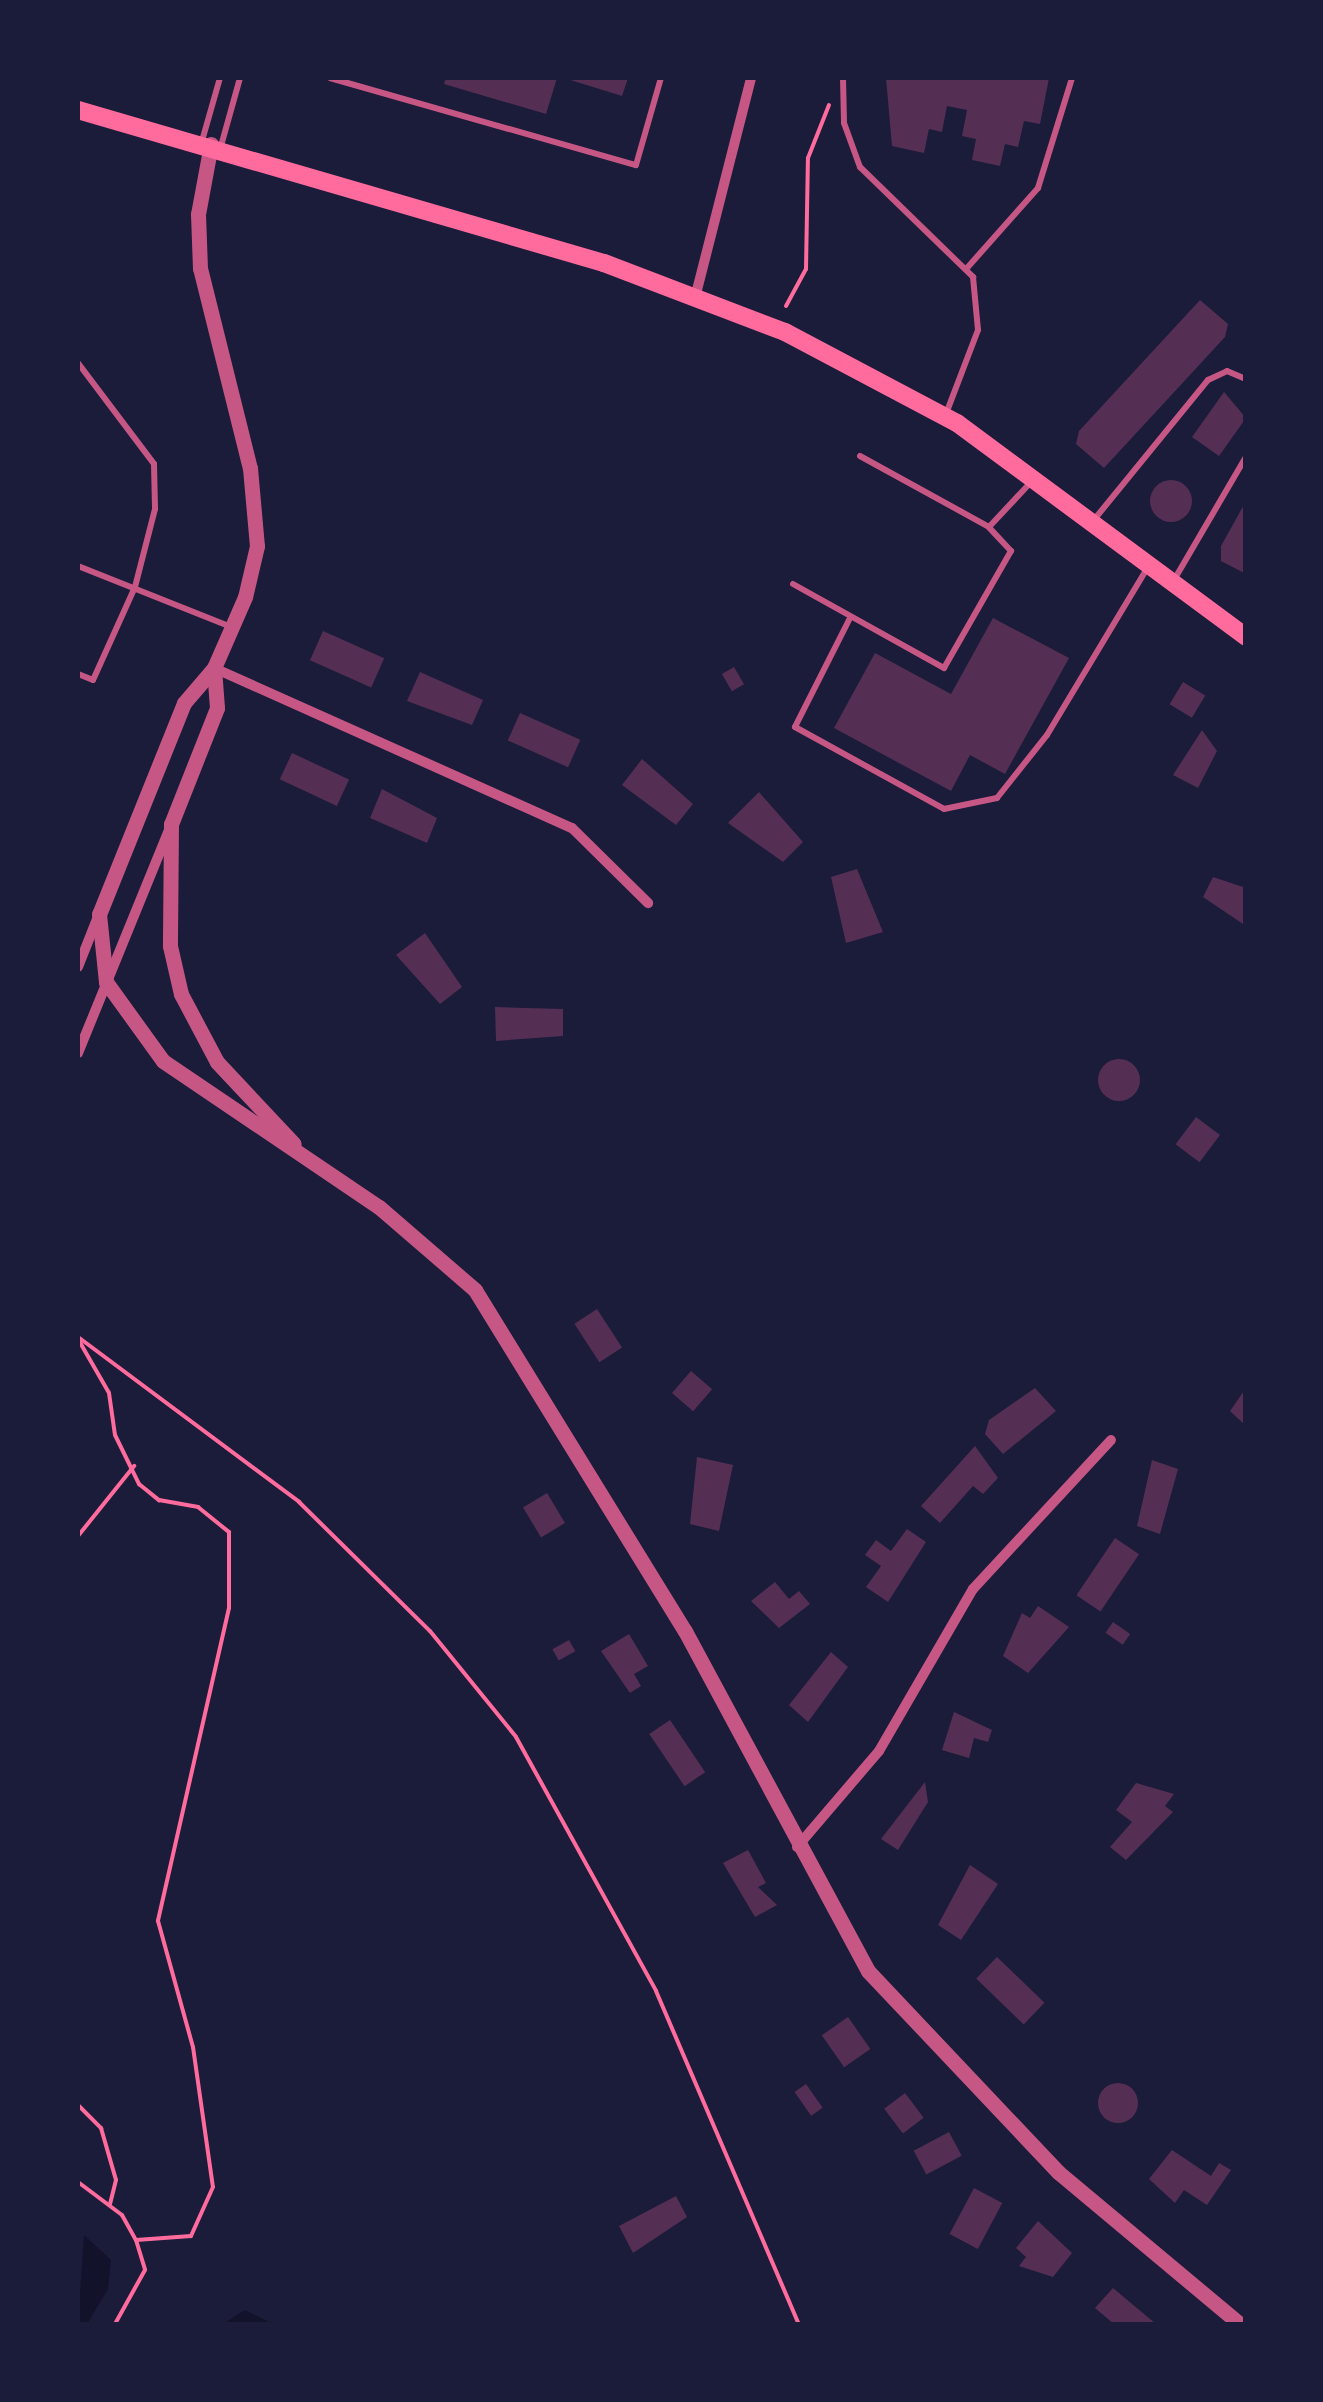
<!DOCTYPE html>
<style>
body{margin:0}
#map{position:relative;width:1323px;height:2402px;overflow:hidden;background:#1b1b3a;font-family:Lato,sans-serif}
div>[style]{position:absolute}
.water>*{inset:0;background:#12122b}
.building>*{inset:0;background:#542f53;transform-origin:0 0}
.round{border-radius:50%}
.path>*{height:4px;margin:-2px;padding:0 2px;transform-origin:2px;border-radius:2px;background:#ff6b9d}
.service>*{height:6px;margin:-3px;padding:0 3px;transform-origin:3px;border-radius:3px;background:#c65784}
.minor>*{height:10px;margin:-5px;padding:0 5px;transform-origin:5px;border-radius:5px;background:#c65784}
.tertiary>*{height:15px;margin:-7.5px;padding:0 7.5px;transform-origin:7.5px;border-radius:7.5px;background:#c65784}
.secondary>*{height:18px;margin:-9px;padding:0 9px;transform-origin:9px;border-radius:9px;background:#ff6b9d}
span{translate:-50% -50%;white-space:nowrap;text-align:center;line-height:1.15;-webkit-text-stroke:8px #1b1b3a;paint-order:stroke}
.frame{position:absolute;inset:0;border:80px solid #1b1b3a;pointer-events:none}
</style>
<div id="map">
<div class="water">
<i style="clip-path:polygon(84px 2235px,111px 2260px,108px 2289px,87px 2324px,78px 2324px)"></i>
<i style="clip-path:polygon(245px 2310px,269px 2322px,269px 2324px,223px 2324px)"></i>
</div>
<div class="building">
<i style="clip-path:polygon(446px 78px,557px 78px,546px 114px,444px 84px)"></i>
<i style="clip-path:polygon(564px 78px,628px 78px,622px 96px)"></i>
<i style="clip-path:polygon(886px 78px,1049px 78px,1040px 124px,1024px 121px,1018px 147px,1005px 144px,1000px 166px,972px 160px,976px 139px,962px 136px,967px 110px,947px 106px,942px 132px,929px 129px,924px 153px,892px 146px)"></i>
<i style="clip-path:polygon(1200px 300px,1228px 324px,1225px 337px,1104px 468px,1076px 444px,1079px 431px)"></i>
<i style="clip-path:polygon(1224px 392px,1246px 418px,1219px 456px,1192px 437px)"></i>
<i class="round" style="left:1150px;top:480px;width:42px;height:42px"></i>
<i style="clip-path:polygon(1246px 501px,1246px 574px,1221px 561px,1221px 546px)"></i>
<i style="clip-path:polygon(993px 618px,1069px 658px,1005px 774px,970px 755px,951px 791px,834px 728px,875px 653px,951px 694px)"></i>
<i style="left:323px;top:631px;width:67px;height:32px;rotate:24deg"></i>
<i style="left:734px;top:667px;width:20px;height:14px;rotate:60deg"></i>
<i style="clip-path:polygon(420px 672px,483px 700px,472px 725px,407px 701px)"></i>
<i style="left:1183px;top:682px;width:26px;height:26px;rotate:31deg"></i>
<i style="left:520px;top:713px;width:66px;height:30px;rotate:24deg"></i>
<i style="clip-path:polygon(1202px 730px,1217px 751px,1198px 788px,1173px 775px)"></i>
<i style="left:292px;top:753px;width:63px;height:29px;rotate:25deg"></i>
<i style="clip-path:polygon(642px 759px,693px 804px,676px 825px,622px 785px)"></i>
<i style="clip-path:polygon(382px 789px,437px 818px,427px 843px,370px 818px)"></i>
<i style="clip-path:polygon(759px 792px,803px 842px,783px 862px,728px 823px)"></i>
<i style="clip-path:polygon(857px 869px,883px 932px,846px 943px,831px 877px)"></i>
<i style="clip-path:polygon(1213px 877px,1246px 888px,1246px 926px,1203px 897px)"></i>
<i style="clip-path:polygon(425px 933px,462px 987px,440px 1004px,396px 955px)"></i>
<i style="clip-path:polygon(495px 1007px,563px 1009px,563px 1036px,496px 1041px)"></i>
<i class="round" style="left:1098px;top:1059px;width:42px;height:42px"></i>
<i style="left:1196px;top:1117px;width:30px;height:34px;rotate:37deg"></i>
<i style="left:597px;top:1309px;width:46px;height:27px;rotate:57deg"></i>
<i style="left:691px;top:1371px;width:28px;height:29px;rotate:41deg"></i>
<i style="clip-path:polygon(1035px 1388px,1056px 1411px,1003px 1454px,985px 1434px,989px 1420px)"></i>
<i style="clip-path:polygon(1246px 1388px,1246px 1426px,1230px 1411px)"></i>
<i style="clip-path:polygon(975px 1446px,998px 1478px,983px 1494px,973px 1486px,940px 1523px,921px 1506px)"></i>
<i style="clip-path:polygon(697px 1457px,733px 1465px,719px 1531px,690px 1524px)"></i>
<i style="clip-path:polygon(1152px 1460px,1178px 1469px,1160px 1534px,1137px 1526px)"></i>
<i style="left:547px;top:1493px;width:35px;height:28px;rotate:59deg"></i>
<i style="clip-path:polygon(907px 1529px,926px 1542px,888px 1602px,866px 1587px,881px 1566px,865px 1555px,876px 1540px,891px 1551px)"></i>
<i style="left:1115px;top:1538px;width:29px;height:69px;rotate:34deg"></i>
<i style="clip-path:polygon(775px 1582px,789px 1599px,799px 1591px,810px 1604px,779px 1628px,751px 1601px)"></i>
<i style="clip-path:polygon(1038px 1606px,1069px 1627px,1028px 1673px,1003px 1656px,1022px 1613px,1030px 1618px)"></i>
<i style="left:1113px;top:1622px;width:21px;height:13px;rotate:35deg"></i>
<i style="clip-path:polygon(629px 1634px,648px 1666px,634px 1674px,641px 1686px,630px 1693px,601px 1651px)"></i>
<i style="left:569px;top:1640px;width:13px;height:19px;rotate:61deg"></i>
<i style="clip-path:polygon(831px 1652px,848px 1667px,808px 1722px,789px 1705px)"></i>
<i style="clip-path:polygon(954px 1712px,992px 1730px,988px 1742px,974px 1738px,969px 1758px,942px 1750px)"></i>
<i style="left:670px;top:1720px;width:63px;height:25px;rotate:56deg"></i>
<i style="clip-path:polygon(925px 1782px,928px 1802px,898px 1850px,881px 1839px)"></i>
<i style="clip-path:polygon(1136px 1783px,1174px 1794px,1165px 1806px,1173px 1812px,1126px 1860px,1110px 1847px,1132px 1822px,1116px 1810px)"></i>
<i style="clip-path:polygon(748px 1850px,766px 1883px,758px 1887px,777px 1905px,755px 1917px,723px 1863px)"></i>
<i style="clip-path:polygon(970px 1865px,998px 1884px,961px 1940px,938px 1925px)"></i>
<i style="left:997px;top:1957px;width:66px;height:30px;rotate:44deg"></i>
<i style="left:848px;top:2017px;width:39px;height:32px;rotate:55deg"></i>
<i class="round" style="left:1098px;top:2083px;width:40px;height:40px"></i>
<i style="left:806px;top:2084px;width:29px;height:14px;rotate:55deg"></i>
<i style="left:905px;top:2093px;width:31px;height:26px;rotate:53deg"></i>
<i style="left:949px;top:2132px;width:27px;height:40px;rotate:62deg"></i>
<i style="clip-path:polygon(1172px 2150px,1211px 2176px,1219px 2163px,1231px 2170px,1207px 2205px,1184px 2190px,1175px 2203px,1149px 2179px)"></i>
<i style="left:974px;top:2188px;width:32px;height:52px;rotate:28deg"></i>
<i style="clip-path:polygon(676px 2196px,687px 2217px,633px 2253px,619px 2226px)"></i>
<i style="clip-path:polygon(1038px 2221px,1072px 2253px,1053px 2277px,1019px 2266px,1026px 2257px,1016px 2248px)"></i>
<i style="clip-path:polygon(1113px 2288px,1156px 2324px,1114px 2324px,1095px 2308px)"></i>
</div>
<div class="path">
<i style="left:786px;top:306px;width:42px;rotate:-61.6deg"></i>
<i style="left:806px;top:269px;width:111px;rotate:-89deg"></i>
<i style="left:808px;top:158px;width:57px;rotate:-68.4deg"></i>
<i style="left:78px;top:1337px;width:276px;rotate:36.7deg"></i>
<i style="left:299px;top:1502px;width:184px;rotate:44.6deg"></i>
<i style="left:430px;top:1631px;width:136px;rotate:50.9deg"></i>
<i style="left:516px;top:1737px;width:290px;rotate:61.1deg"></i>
<i style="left:656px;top:1991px;width:362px;rotate:66.8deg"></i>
<i style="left:78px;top:1339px;width:62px;rotate:60.1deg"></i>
<i style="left:109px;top:1393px;width:42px;rotate:81.9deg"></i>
<i style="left:115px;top:1435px;width:55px;rotate:63.9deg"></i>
<i style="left:139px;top:1484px;width:26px;rotate:39deg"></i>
<i style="left:159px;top:1500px;width:40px;rotate:10deg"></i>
<i style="left:198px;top:1507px;width:40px;rotate:39deg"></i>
<i style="left:229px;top:1532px;width:76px;rotate:90deg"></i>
<i style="left:229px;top:1608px;width:321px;rotate:102.8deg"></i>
<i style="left:158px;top:1921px;width:131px;rotate:74.5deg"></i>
<i style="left:193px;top:2047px;width:141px;rotate:81.9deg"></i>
<i style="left:213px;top:2187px;width:54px;rotate:114.2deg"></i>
<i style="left:191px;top:2236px;width:55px;rotate:175.8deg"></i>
<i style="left:136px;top:2240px;width:31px;rotate:73deg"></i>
<i style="left:145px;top:2270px;width:62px;rotate:119.1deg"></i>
<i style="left:78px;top:1536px;width:90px;rotate:-51.3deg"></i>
<i style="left:78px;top:2105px;width:33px;rotate:45deg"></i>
<i style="left:101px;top:2128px;width:54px;rotate:73.9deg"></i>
<i style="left:116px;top:2180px;width:25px;rotate:104deg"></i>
<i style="left:78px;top:2182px;width:55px;rotate:36.9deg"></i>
<i style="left:122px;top:2215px;width:29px;rotate:61deg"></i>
</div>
<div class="service">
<i style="left:330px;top:78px;width:318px;rotate:15.9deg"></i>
<i style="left:636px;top:165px;width:91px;rotate:-74deg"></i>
<i style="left:843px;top:78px;width:45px;rotate:88.7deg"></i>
<i style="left:844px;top:123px;width:47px;rotate:70deg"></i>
<i style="left:860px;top:167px;width:158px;rotate:44.2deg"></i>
<i style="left:973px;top:277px;width:53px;rotate:84.6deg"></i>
<i style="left:978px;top:330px;width:90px;rotate:110.9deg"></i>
<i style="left:202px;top:141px;width:66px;rotate:-74.1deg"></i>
<i style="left:221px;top:146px;width:71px;rotate:-74.4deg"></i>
<i style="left:967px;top:268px;width:107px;rotate:-48.4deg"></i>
<i style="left:1038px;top:188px;width:115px;rotate:-72.8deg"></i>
<i style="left:78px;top:363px;width:126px;rotate:53deg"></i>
<i style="left:154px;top:464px;width:45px;rotate:88.7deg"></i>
<i style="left:155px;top:509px;width:81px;rotate:104.4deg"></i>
<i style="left:135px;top:587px;width:102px;rotate:114.3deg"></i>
<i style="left:93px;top:680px;width:16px;rotate:-158deg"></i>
<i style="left:860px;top:456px;width:147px;rotate:28.8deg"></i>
<i style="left:989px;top:527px;width:64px;rotate:-46.9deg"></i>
<i style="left:1093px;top:521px;width:182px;rotate:-50.8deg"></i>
<i style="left:1208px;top:380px;width:21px;rotate:-25deg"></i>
<i style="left:1227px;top:371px;width:21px;rotate:23deg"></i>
<i style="left:78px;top:566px;width:165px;rotate:21.7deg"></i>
<i style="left:1174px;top:580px;width:143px;rotate:-59.7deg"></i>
<i style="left:793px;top:584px;width:173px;rotate:29.1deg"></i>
<i style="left:944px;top:668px;width:135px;rotate:-60.2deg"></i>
<i style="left:1011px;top:551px;width:33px;rotate:-133deg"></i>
<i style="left:850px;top:618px;width:122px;rotate:116.8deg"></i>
<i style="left:795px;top:727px;width:170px;rotate:28.8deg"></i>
<i style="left:944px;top:809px;width:54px;rotate:-11.7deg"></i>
<i style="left:997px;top:798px;width:80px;rotate:-51.6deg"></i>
<i style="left:1047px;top:735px;width:196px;rotate:-59deg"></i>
</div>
<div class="minor">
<i style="left:696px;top:294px;width:223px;rotate:-75.7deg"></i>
<i style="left:214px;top:668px;width:392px;rotate:24.1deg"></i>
<i style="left:572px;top:828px;width:107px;rotate:44.6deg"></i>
<i style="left:78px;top:967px;width:52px;rotate:-68.4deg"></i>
<i style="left:78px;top:1053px;width:239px;rotate:-67.8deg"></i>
<i style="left:797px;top:1847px;width:126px;rotate:-49.5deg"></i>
<i style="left:879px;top:1751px;width:187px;rotate:-59.9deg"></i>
<i style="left:973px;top:1589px;width:203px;rotate:-47.2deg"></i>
</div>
<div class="tertiary">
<i style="left:211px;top:144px;width:71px;rotate:100.5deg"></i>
<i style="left:198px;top:214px;width:54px;rotate:87.9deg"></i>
<i style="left:200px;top:268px;width:206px;rotate:76deg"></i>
<i style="left:250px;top:468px;width:78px;rotate:84.9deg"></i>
<i style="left:257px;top:546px;width:52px;rotate:103.2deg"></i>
<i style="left:245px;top:597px;width:77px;rotate:113.6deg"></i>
<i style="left:214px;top:668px;width:46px;rotate:130.6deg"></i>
<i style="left:184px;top:703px;width:227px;rotate:111.9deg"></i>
<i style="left:99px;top:914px;width:68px;rotate:84.1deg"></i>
<i style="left:106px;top:982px;width:97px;rotate:54.2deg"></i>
<i style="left:163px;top:1061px;width:261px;rotate:34.1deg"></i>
<i style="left:379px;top:1207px;width:127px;rotate:40.8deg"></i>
<i style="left:475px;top:1290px;width:400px;rotate:58.4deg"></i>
<i style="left:685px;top:1631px;width:386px;rotate:61.7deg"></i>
<i style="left:868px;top:1971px;width:277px;rotate:46.6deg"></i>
<i style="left:1058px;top:2172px;width:237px;rotate:39.9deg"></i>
<i style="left:214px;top:668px;width:40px;rotate:85.7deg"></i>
<i style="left:217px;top:708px;width:125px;rotate:111.6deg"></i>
<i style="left:171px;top:824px;width:122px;rotate:90.5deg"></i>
<i style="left:170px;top:946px;width:49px;rotate:77.1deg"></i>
<i style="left:181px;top:994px;width:77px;rotate:62.1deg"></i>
<i style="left:217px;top:1062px;width:112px;rotate:46.8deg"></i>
</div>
<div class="secondary">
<i style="left:78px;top:110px;width:548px;rotate:16.22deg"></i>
<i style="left:604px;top:263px;width:194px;rotate:20.9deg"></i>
<i style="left:785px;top:332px;width:195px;rotate:27.9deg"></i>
<i style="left:957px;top:423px;width:360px;rotate:36.5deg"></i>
</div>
<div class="frame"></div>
</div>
